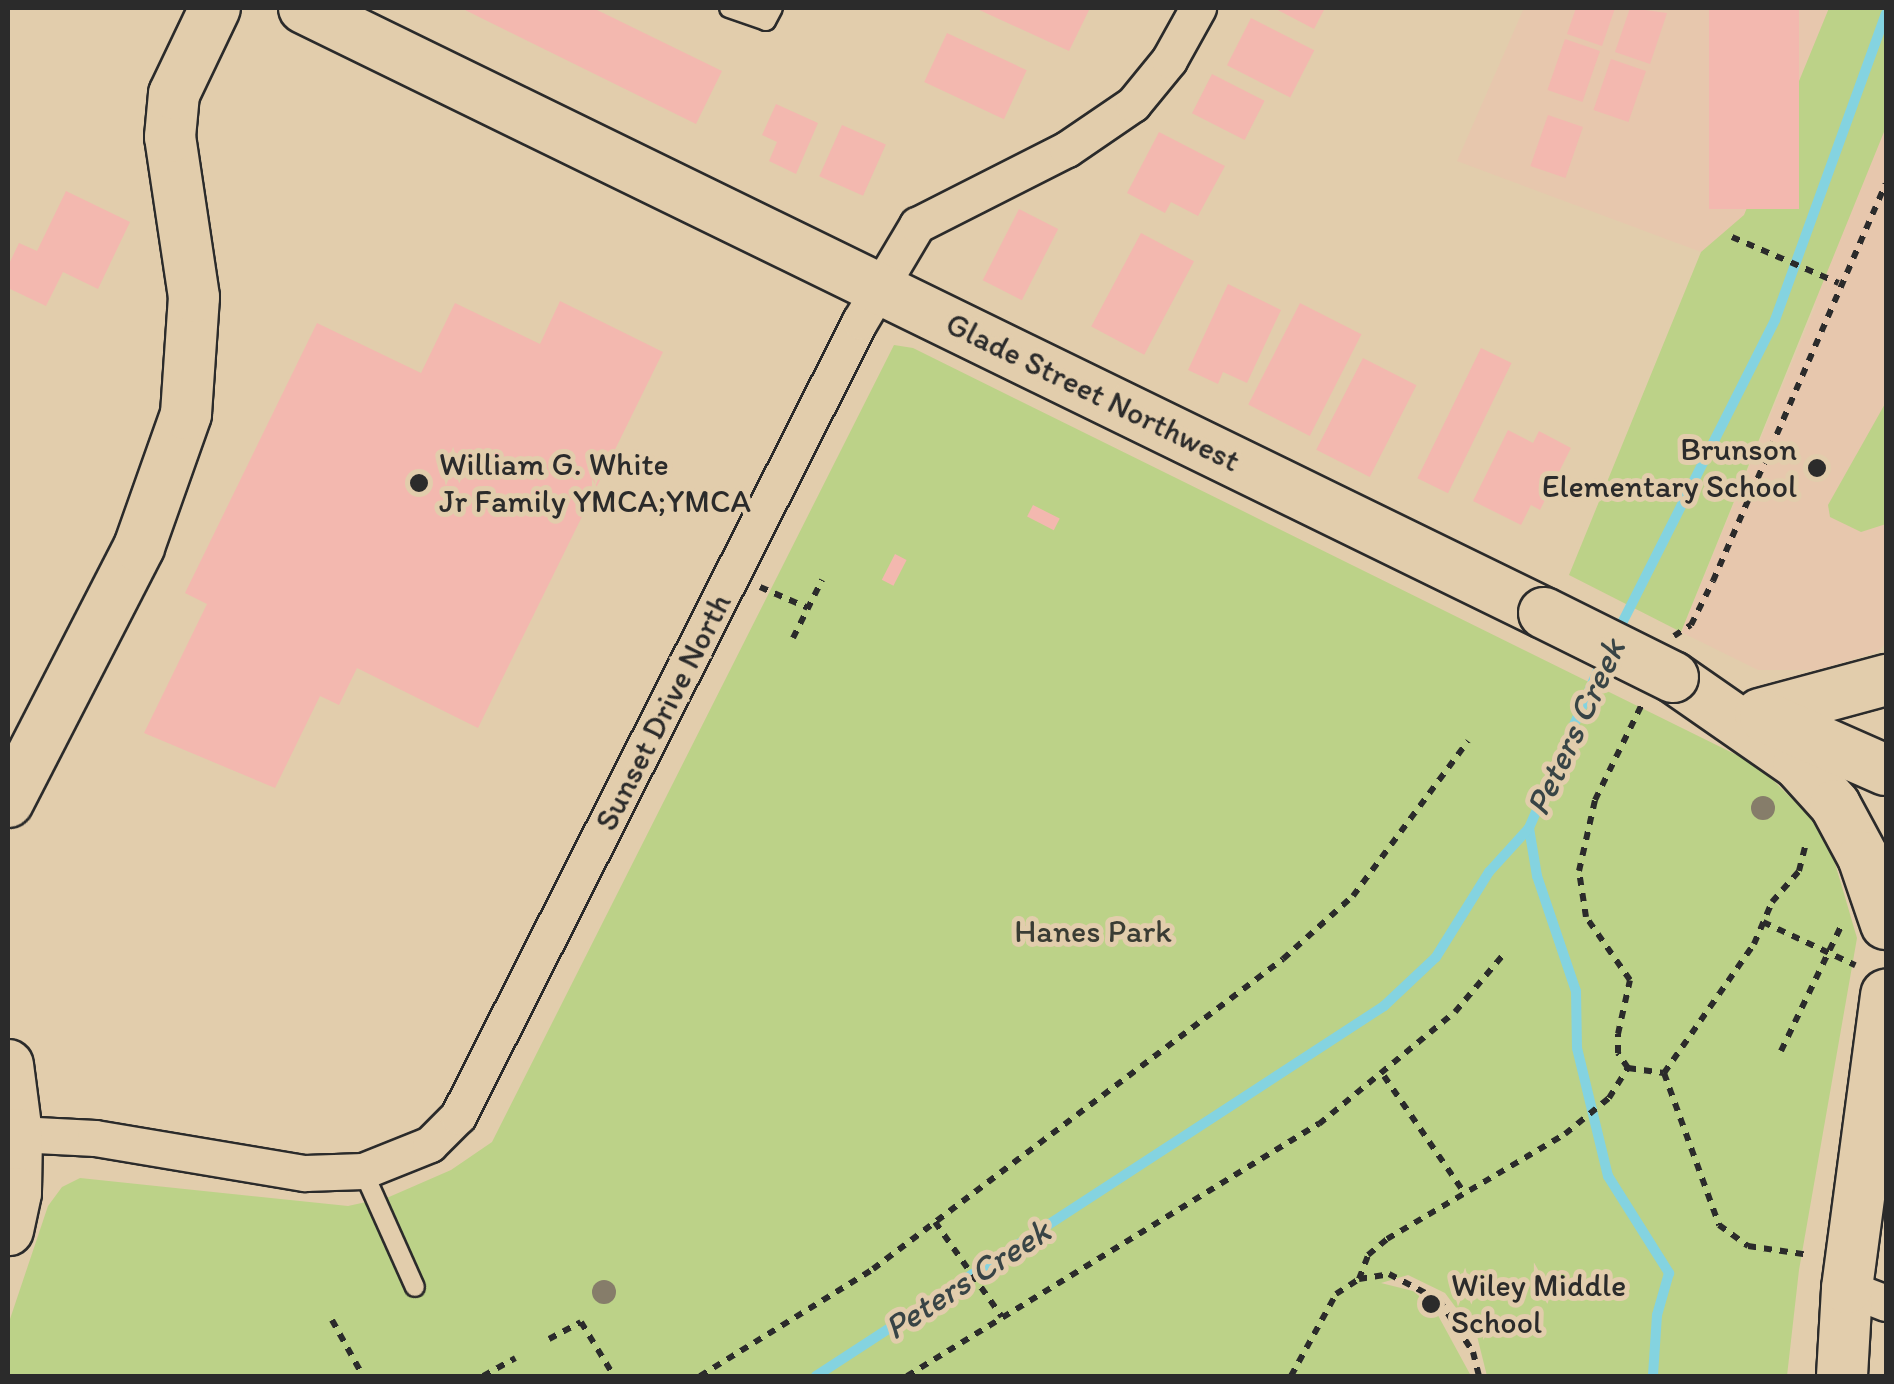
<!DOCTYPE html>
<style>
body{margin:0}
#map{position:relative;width:1894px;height:1384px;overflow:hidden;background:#e2cdac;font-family:Itim,sans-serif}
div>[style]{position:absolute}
.built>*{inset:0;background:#e7c7ad}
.green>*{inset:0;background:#bcd288}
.stream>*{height:10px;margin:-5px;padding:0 5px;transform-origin:5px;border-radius:5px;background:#84d3e0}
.building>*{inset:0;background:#f3b8af;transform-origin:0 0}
.path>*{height:6px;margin-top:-3px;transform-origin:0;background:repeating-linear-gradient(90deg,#2b2b2b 0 8px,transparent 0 16px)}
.roads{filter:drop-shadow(2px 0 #2b2b2b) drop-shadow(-2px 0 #2b2b2b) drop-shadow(0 2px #2b2b2b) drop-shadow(0 -2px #2b2b2b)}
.lane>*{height:18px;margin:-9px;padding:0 9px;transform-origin:9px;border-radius:9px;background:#e2cdac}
.street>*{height:35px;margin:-17.5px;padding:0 17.5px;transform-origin:17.5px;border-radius:17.5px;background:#e2cdac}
.secondary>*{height:50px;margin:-25px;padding:0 25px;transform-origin:25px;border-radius:25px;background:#e2cdac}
.bridges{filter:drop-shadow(2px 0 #2b2b2b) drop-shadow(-2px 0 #2b2b2b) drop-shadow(0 2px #2b2b2b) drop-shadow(0 -2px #2b2b2b)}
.secondary-bridge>*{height:50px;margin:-25px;padding:0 25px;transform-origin:25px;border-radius:25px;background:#e2cdac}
.trees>*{width:24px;height:24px;margin:-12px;border-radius:50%;background:#867d6a}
.dots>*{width:28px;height:28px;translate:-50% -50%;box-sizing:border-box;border:5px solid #e2cdac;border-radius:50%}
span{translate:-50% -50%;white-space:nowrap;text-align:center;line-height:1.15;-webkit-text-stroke:10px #e2cdac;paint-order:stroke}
.street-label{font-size:32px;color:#2b2b2b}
.poi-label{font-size:32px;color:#2b2b2b}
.right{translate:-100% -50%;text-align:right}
.left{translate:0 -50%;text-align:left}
.park-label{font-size:32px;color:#3a3c34}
.water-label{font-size:35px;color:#384446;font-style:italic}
.frame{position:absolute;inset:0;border:10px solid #2b2b2b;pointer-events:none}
</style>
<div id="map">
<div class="built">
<i style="clip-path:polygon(1524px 8px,1886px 8px,1886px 643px,1877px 652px,1818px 670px,1758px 670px,1681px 632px,1816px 305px,1701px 252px,1457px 161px)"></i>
</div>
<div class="green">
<i style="clip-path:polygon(1829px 8px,1886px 8px,1886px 127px,1681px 632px,1569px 575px,1701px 252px,1744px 215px)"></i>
<i style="clip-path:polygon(894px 345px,913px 348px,1759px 766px,1808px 815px,1830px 846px,1857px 938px,1799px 1270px,1787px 1376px,1487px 1376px,1477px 1336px,1445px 1293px,1408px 1275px,1381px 1283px,1413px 1291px,1434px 1308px,1471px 1376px,8px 1376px,8px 1325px,48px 1206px,62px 1187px,80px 1178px,348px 1206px,389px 1197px,451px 1170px,492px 1142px)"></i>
<i style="clip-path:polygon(1886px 402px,1886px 524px,1861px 532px,1830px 517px,1828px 505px)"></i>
</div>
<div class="stream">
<i style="left:1616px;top:635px;width:353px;rotate:-63.2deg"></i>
<i style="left:1775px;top:320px;width:326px;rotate:-70.1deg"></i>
<i style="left:1529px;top:828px;width:49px;rotate:80.5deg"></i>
<i style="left:1537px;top:876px;width:121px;rotate:71.3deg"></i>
<i style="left:1576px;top:991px;width:57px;rotate:89deg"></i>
<i style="left:1577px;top:1048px;width:132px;rotate:76.4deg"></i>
<i style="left:1608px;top:1176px;width:115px;rotate:57.8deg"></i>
<i style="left:1669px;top:1273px;width:44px;rotate:105.9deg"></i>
<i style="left:1657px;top:1315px;width:61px;rotate:93.8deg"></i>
<i style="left:816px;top:1376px;width:678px;rotate:-33.08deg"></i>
<i style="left:1384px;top:1006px;width:71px;rotate:-43.3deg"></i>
<i style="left:1436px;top:957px;width:100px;rotate:-58.1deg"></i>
<i style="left:1489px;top:872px;width:59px;rotate:-47.7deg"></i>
<i style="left:1529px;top:828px;width:184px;rotate:-66.4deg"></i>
</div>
<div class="building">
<i style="clip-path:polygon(461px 8px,593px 8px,722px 71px,696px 124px)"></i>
<i style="clip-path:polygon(975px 8px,1090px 8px,1069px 51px)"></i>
<i style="clip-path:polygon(1274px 8px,1325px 8px,1314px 29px)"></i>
<i style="clip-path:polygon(1576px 8px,1615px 8px,1602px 46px,1567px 34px)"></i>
<i style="clip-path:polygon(1630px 8px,1667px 13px,1650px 64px,1615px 52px)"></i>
<i style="left:1709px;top:8px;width:90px;height:201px"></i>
<i style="left:1251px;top:18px;width:71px;height:53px;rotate:27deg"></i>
<i style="left:947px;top:33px;width:88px;height:54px;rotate:25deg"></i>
<i style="left:1565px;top:39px;width:37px;height:54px;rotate:19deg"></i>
<i style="left:1611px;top:59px;width:37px;height:54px;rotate:19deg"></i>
<i style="left:1212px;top:74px;width:59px;height:44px;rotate:27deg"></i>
<i style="clip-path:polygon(776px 104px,818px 123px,796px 174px,769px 161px,777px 142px,762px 135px)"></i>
<i style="left:1548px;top:115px;width:37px;height:54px;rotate:19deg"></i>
<i style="left:842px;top:125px;width:48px;height:56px;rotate:24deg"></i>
<i style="clip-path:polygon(1159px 132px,1225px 166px,1198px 216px,1171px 202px,1165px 213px,1127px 193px)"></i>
<i style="clip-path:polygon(66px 191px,130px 222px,98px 289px,63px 272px,46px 306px,8px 288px,8px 266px,19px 243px,37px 251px)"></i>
<i style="left:1019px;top:209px;width:44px;height:80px;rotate:27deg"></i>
<i style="left:1141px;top:233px;width:60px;height:106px;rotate:28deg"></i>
<i style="clip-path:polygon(1228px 284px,1281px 310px,1247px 383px,1223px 372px,1218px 384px,1188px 370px)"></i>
<i style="clip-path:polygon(560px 301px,663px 352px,478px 728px,357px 668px,339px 705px,320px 696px,275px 788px,144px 733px,207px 604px,185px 593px,317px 323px,421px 373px,455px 303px,540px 344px)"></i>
<i style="left:1300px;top:303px;width:69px;height:114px;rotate:27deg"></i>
<i style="left:1481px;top:348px;width:34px;height:145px;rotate:26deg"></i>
<i style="left:1363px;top:358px;width:60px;height:103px;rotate:27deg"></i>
<i style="clip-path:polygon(1508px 430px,1533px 443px,1539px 431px,1571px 448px,1540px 510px,1531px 505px,1521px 525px,1473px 501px)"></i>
<i style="left:1033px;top:505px;width:30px;height:13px;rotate:27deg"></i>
<i style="left:895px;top:554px;width:13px;height:29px;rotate:27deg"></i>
</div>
<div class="path">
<i style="left:1732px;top:237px;width:116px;rotate:23.3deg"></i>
<i style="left:760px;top:587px;width:52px;rotate:23.6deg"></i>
<i style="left:1674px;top:636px;width:20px;rotate:-33deg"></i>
<i style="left:1691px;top:625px;width:49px;rotate:-63.4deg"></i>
<i style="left:1713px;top:581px;width:433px;rotate:-66.5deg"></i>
<i style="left:793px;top:638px;width:65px;rotate:-63.4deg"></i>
<i style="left:1763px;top:922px;width:102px;rotate:25.1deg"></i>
<i style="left:1781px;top:1051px;width:143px;rotate:-64.3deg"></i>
<i style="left:1628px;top:1068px;width:18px;rotate:-124deg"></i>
<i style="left:1618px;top:1053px;width:19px;rotate:-90deg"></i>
<i style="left:1618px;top:1034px;width:55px;rotate:-77.5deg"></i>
<i style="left:1630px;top:980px;width:77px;rotate:-124.9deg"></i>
<i style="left:1586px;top:917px;width:47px;rotate:-98.7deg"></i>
<i style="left:1579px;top:871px;width:73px;rotate:-77.3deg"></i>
<i style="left:1595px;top:800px;width:105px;rotate:-63.9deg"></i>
<i style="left:1664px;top:1073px;width:162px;rotate:70.1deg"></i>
<i style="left:1719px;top:1225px;width:36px;rotate:36deg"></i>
<i style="left:1748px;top:1246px;width:63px;rotate:8.3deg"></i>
<i style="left:1384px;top:1076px;width:143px;rotate:55.5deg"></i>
<i style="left:935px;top:1222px;width:116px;rotate:54.8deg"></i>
<i style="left:1359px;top:1279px;width:26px;rotate:-69deg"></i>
<i style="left:1368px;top:1255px;width:25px;rotate:-40deg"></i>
<i style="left:1387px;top:1239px;width:207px;rotate:-30.5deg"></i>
<i style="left:1565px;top:1134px;width:57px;rotate:-39.3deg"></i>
<i style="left:1609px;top:1098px;width:36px;rotate:-58deg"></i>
<i style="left:1628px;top:1068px;width:36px;rotate:8deg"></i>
<i style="left:1664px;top:1073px;width:157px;rotate:-55.1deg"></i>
<i style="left:1754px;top:944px;width:46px;rotate:-66.8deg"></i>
<i style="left:1772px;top:902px;width:41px;rotate:-48.9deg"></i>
<i style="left:1799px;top:871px;width:30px;rotate:-76deg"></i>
<i style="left:332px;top:1320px;width:64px;rotate:61deg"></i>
<i style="left:549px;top:1339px;width:36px;rotate:-28deg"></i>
<i style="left:581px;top:1322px;width:63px;rotate:58.6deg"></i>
<i style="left:483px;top:1376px;width:37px;rotate:-29deg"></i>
<i style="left:700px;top:1376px;width:203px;rotate:-31.7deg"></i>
<i style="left:873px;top:1269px;width:514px;rotate:-37.09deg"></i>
<i style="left:1283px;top:959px;width:94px;rotate:-42deg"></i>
<i style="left:1353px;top:896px;width:193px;rotate:-53.4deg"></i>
<i style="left:907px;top:1376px;width:483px;rotate:-31.5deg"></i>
<i style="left:1319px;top:1124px;width:176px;rotate:-39.5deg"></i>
<i style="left:1455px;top:1012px;width:75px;rotate:-49.9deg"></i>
<i style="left:1291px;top:1376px;width:94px;rotate:-61.2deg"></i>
<i style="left:1336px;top:1294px;width:27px;rotate:-33deg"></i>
<i style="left:1359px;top:1279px;width:30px;rotate:-9deg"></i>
<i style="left:1389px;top:1274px;width:56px;rotate:27.5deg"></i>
<i style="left:1439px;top:1300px;width:62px;rotate:56.8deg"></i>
<i style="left:1473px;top:1352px;width:25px;rotate:76deg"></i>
</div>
<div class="roads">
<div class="lane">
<i style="left:729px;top:8px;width:39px;rotate:19deg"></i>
<i style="left:766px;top:21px;width:15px;rotate:-62deg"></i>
<i style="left:363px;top:1171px;width:127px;rotate:65.9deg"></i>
</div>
<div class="street">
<i style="left:17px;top:1134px;width:78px;rotate:2.9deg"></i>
<i style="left:95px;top:1138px;width:213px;rotate:9.5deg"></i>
<i style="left:305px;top:1173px;width:58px;rotate:-2deg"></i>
<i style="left:363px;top:1171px;width:72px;rotate:-21.9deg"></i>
<i style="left:430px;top:1144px;width:40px;rotate:-45deg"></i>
<i style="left:458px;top:1116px;width:891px;rotate:-63.18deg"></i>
<i style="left:860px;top:321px;width:112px;rotate:-59.3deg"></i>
<i style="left:917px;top:225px;width:168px;rotate:-26.9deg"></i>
<i style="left:1067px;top:149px;width:80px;rotate:-34.3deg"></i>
<i style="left:1133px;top:104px;width:57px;rotate:-50.7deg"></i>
<i style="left:1169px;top:60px;width:60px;rotate:-60.9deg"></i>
<i style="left:1847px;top:1288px;width:42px;rotate:21deg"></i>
</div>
<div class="secondary">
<i style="left:304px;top:8px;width:1380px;rotate:26.01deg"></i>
<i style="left:1673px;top:677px;width:152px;rotate:34.8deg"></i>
<i style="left:1798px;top:764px;width:55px;rotate:47.9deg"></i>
<i style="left:1835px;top:805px;width:59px;rotate:61.7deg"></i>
<i style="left:1863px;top:857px;width:71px;rotate:71.1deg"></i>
<i style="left:1760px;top:714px;width:131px;rotate:-15.1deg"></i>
<i style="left:1765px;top:717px;width:132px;rotate:23.7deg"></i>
<i style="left:8px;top:802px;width:287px;rotate:-62.8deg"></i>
<i style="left:139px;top:547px;width:141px;rotate:-70.5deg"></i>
<i style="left:186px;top:414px;width:117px;rotate:-86.1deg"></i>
<i style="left:194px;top:297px;width:162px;rotate:-98.5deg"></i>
<i style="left:170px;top:137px;width:43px;rotate:-84.7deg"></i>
<i style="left:174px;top:94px;width:95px;rotate:-64.5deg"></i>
<i style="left:8px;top:1065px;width:70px;rotate:82.6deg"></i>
<i style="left:17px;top:1134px;width:59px;rotate:91deg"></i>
<i style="left:16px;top:1193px;width:38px;rotate:102deg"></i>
<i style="left:1842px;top:1376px;width:88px;rotate:-86.7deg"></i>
<i style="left:1847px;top:1288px;width:296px;rotate:-82.4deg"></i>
</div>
</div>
<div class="bridges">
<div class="secondary-bridge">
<i style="left:1544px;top:613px;width:144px;rotate:26.4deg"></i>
</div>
</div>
<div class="trees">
<i style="left:1763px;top:808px"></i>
<i style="left:604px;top:1292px"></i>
</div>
<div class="dots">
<i style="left:1817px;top:468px;background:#2b2b2b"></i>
<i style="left:419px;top:483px;background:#2b2b2b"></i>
<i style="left:1431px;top:1304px;background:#2b2b2b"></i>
</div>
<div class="street-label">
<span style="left:1093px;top:392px;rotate:26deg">Glade Street Northwest</span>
<span style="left:663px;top:712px;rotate:-63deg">Sunset Drive North</span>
</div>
<div class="poi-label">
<span class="right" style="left:1797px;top:468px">Brunson<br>Elementary School</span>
<span class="left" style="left:439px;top:483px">William G. White<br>Jr Family YMCA;YMCA</span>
<span class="left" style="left:1451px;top:1304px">Wiley Middle<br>School</span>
</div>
<div class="park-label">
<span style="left:1093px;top:931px">Hanes Park</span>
</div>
<div class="water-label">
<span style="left:1575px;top:727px;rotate:-65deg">Peters Creek</span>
<span style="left:967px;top:1279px;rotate:-33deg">Peters Creek</span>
</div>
<div class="frame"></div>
</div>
